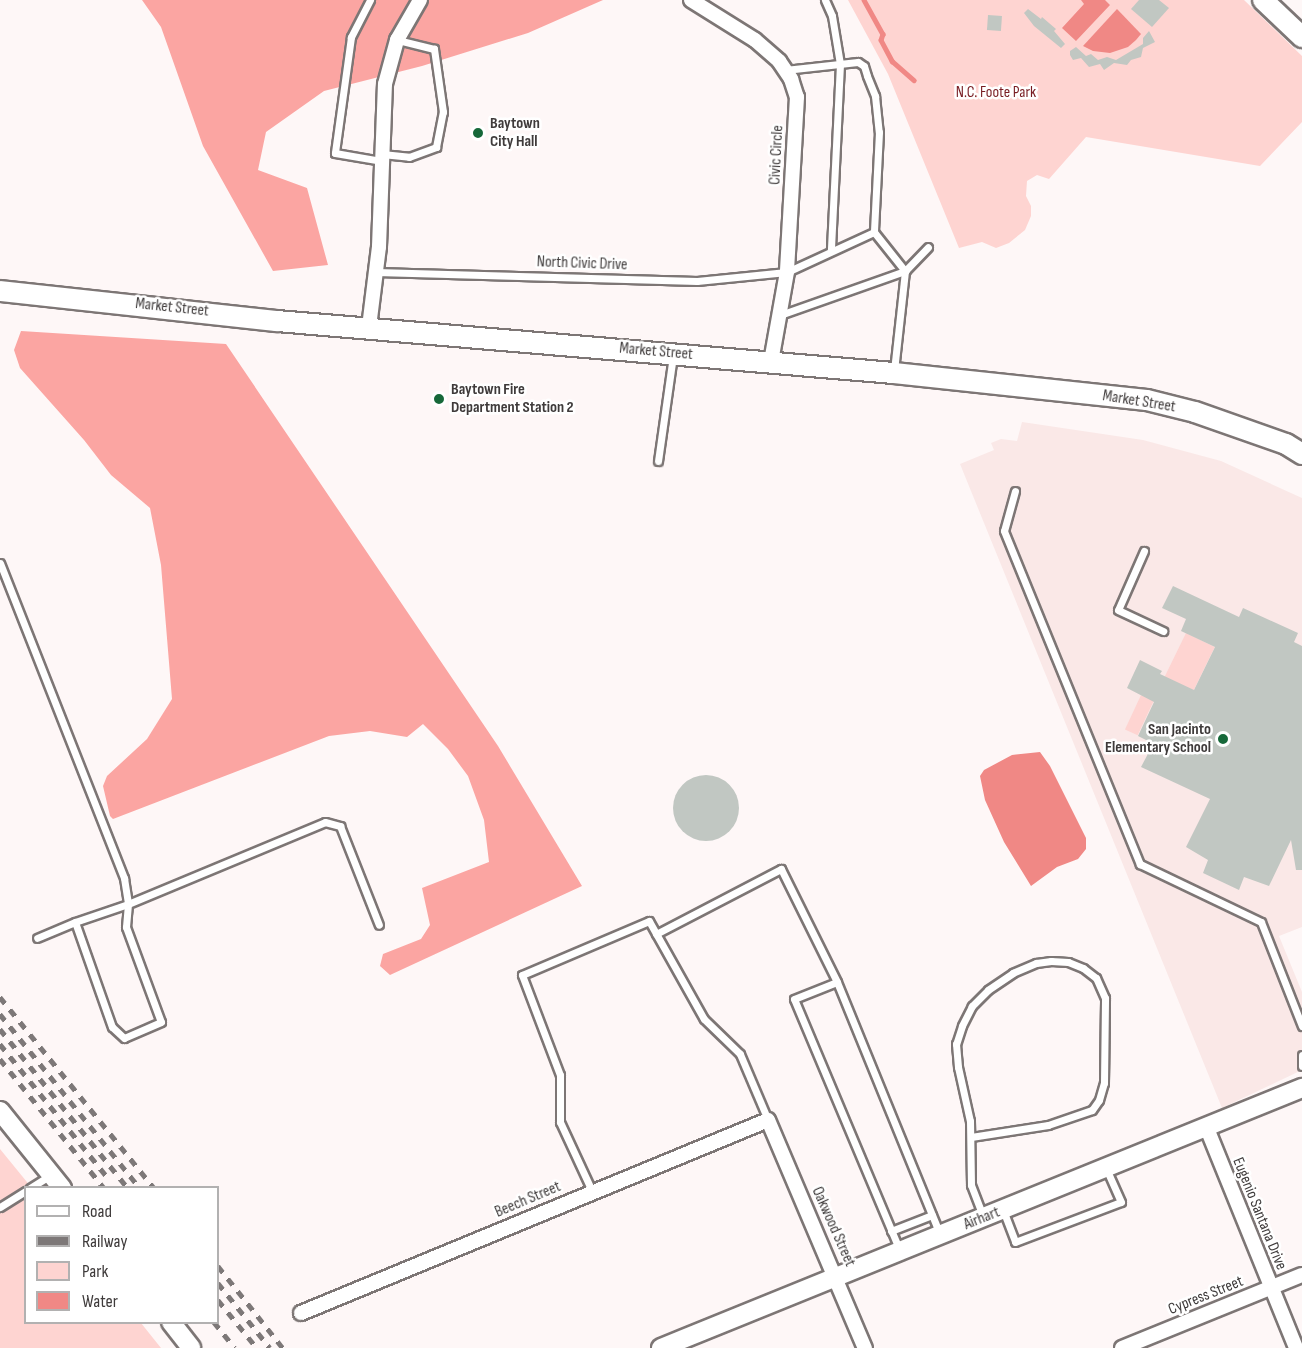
<!DOCTYPE html>
<style>
body{margin:0}
#map{position:relative;width:1302px;height:1348px;overflow:hidden;background:#fef7f7;font-family:"Sofia Sans Condensed",sans-serif}
div>[style]{position:absolute}
.built>*{inset:0;background:#fae8e7}
.green>*{inset:0;background:#fed4d1;transform-origin:0 0}
.forest>*{inset:0;background:#fba5a2}
.water>*{inset:0;background:#f08885}
.stream>*{height:4.5px;margin:-2.25px;padding:0 2.25px;transform-origin:2.25px;border-radius:2.25px;background:#f08885}
.building>*{inset:0;background:#c1c7c2;transform-origin:0 0}
.round{border-radius:50%}
.roads{filter:drop-shadow(2px 0 #7d7675) drop-shadow(-2px 0 #7d7675) drop-shadow(0 2px #7d7675) drop-shadow(0 -2px #7d7675)}
.service>*{height:7px;margin:-3.5px;padding:0 3.5px;transform-origin:3.5px;border-radius:3.5px;background:#fff}
.minor>*{height:14px;margin:-7px;padding:0 7px;transform-origin:7px;border-radius:7px;background:#fff}
.tertiary>*{height:18px;margin:-9px;padding:0 9px;transform-origin:9px;border-radius:9px;background:#fff}
.secondary>*{height:20px;margin:-10px;padding:0 10px;transform-origin:10px;border-radius:10px;background:#fff}
.rail>*{height:4.5px;margin-top:-2.25px;transform-origin:0;background:repeating-linear-gradient(90deg,#7d7878 0 8px,transparent 0 16px)}
.dots>*{width:16px;height:16px;translate:-50% -50%;box-sizing:border-box;border:3px solid #fff;border-radius:50%}
span{translate:-50% -50%;white-space:nowrap;text-align:center;line-height:1.15;-webkit-text-stroke:5px #fff;paint-order:stroke}
.park-label{font-size:16px;color:#781c22}
.poi-label{font-size:16px;color:#3f3b3b;font-weight:700}
.left{translate:0 -50%;text-align:left}
.right{translate:-100% -50%;text-align:right}
.street-label{font-size:16px;color:#3f3b3b}
.legend{position:absolute;left:24px;top:1186px;width:195px;height:138px;box-sizing:border-box;background:#fff;border:2px solid #b2b1b1;margin:0;padding:8px 10px;list-style:none;font-size:18px;color:#3f3b3b}
.legend li{display:flex;align-items:center;gap:12px;height:30px}
.legend b{width:30px;border:2px solid #b2b1b1}
</style>
<div id="map">
<div class="built">
<i style="clip-path:polygon(1022px 422px,1143px 440px,1221px 461px,1302px 498px,1302px 927px,1279px 936px,1302px 992px,1302px 1070px,1222px 1108px,960px 464px,994px 450px,991px 443px,1001px 439px,1017px 441px)"></i>
</div>
<div class="green">
<i style="clip-path:polygon(848px 0,1244px 0,1302px 56px,1302px 122px,1260px 166px,1086px 137px,1049px 179px,1037px 175px,1027px 181px,1026px 196px,1031px 206px,1031px 216px,1025px 230px,1009px 243px,996px 248px,982px 242px,959px 248px,888px 74px)"></i>
<i style="left:1186px;top:633px;width:32px;height:49px;rotate:26deg"></i>
<i style="left:1141px;top:695px;width:14px;height:38px;rotate:25deg"></i>
<i style="clip-path:polygon(0 1149px,31px 1187px,26px 1188px,26px 1322px,141px 1323px,161px 1348px,0 1348px)"></i>
</div>
<div class="forest">
<i style="clip-path:polygon(142px 0,603px 0,528px 33px,422px 66px,324px 91px,266px 132px,258px 170px,307px 188px,328px 265px,273px 271px,203px 146px,161px 27px)"></i>
<i style="clip-path:polygon(21px 331px,226px 344px,498px 746px,582px 886px,390px 975px,380px 966px,383px 954px,421px 939px,430px 925px,422px 888px,489px 862px,484px 820px,468px 776px,448px 749px,423px 724px,407px 737px,370px 731px,329px 736px,113px 819px,110px 816px,103px 786px,107px 776px,147px 739px,172px 699px,161px 565px,150px 508px,111px 475px,84px 440px,20px 368px,14px 350px)"></i>
</div>
<div class="water">
<i style="clip-path:polygon(1081px 0,1105px 0,1110px 5px,1076px 41px,1062px 28px,1084px 4px)"></i>
<i style="clip-path:polygon(1117px 9px,1141px 34px,1136px 40px,1128px 47px,1110px 53px,1093px 51px,1083px 46px)"></i>
<i style="clip-path:polygon(1040px 752px,1050px 766px,1086px 838px,1086px 849px,1078px 859px,1057px 867px,1031px 886px,1004px 842px,985px 800px,980px 776px,984px 770px,1012px 755px)"></i>
</div>
<div class="stream">
<i style="left:864px;top:0;width:39px;rotate:61deg"></i>
<i style="left:883px;top:34px;width:6px;rotate:108deg"></i>
<i style="left:881px;top:40px;width:24px;rotate:62deg"></i>
<i style="left:892px;top:61px;width:29px;rotate:41deg"></i>
</div>
<div class="building">
<i style="clip-path:polygon(1139px 0,1159px 0,1169px 8px,1152px 27px,1131px 9px)"></i>
<i style="clip-path:polygon(1028px 9px,1041px 19px,1042px 17px,1056px 29px,1054px 31px,1065px 44px,1061px 48px,1034px 26px,1024px 13px)"></i>
<i style="left:988px;top:15px;width:14px;height:15px;rotate:4deg"></i>
<i style="clip-path:polygon(1149px 31px,1155px 42px,1143px 48px,1141px 57px,1131px 60px,1127px 65px,1114px 63px,1104px 70px,1100px 64px,1089px 67px,1081px 58px,1073px 60px,1070px 55px,1070px 51px,1076px 47px,1086px 56px,1091px 54px,1098px 60px,1107px 57px,1116px 60px,1143px 44px,1143px 38px)"></i>
<i style="clip-path:polygon(1173px 586px,1239px 617px,1243px 608px,1298px 633px,1294px 642px,1302px 646px,1302px 870px,1296px 870px,1291px 840px,1269px 886px,1244px 877px,1239px 890px,1203px 873px,1208px 860px,1186px 847px,1210px 799px,1141px 767px,1150px 750px,1147px 748px,1150px 742px,1138px 736px,1154px 702px,1127px 688px,1140px 660px,1162px 671px,1160px 674px,1194px 690px,1215px 647px,1181px 631px,1186px 619px,1162px 608px)"></i>
<i class="round" style="left:673px;top:775px;width:66px;height:66px"></i>
</div>
<div class="roads">
<div class="service">
<i style="left:370px;top:0;width:42px;rotate:117.2deg"></i>
<i style="left:351px;top:37px;width:117px;rotate:97.9deg"></i>
<i style="left:335px;top:153px;width:48px;rotate:9.7deg"></i>
<i style="left:825px;top:0;width:17px;rotate:66deg"></i>
<i style="left:832px;top:16px;width:49px;rotate:80.5deg"></i>
<i style="left:840px;top:64px;width:187px;rotate:92.8deg"></i>
<i style="left:785px;top:70px;width:73px;rotate:-6.3deg"></i>
<i style="left:858px;top:62px;width:7px;rotate:34deg"></i>
<i style="left:864px;top:66px;width:10px;rotate:73deg"></i>
<i style="left:867px;top:76px;width:22px;rotate:68deg"></i>
<i style="left:875px;top:96px;width:36px;rotate:84deg"></i>
<i style="left:879px;top:132px;width:100px;rotate:92.9deg"></i>
<i style="left:874px;top:232px;width:50px;rotate:51.5deg"></i>
<i style="left:905px;top:271px;width:101px;rotate:96.3deg"></i>
<i style="left:382px;top:154px;width:27px;rotate:6deg"></i>
<i style="left:409px;top:157px;width:29px;rotate:-20deg"></i>
<i style="left:436px;top:147px;width:36px;rotate:-79deg"></i>
<i style="left:443px;top:112px;width:64px;rotate:-98.1deg"></i>
<i style="left:434px;top:49px;width:38px;rotate:-166deg"></i>
<i style="left:376px;top:272px;width:321px;rotate:1.6deg"></i>
<i style="left:697px;top:281px;width:90px;rotate:-5.7deg"></i>
<i style="left:787px;top:272px;width:96px;rotate:-24.7deg"></i>
<i style="left:780px;top:315px;width:133px;rotate:-19.4deg"></i>
<i style="left:905px;top:271px;width:33px;rotate:-46deg"></i>
<i style="left:658px;top:461px;width:106px;rotate:-81.9deg"></i>
<i style="left:1015px;top:491px;width:41px;rotate:105.4deg"></i>
<i style="left:1004px;top:531px;width:360px;rotate:67.8deg"></i>
<i style="left:1140px;top:864px;width:134px;rotate:25.6deg"></i>
<i style="left:1261px;top:922px;width:112px;rotate:68.5deg"></i>
<i style="left:1144px;top:551px;width:64px;rotate:113.8deg"></i>
<i style="left:1118px;top:610px;width:50px;rotate:25deg"></i>
<i style="left:0;top:563px;width:339px;rotate:68.5deg"></i>
<i style="left:124px;top:878px;width:26px;rotate:81deg"></i>
<i style="left:128px;top:904px;width:23px;rotate:95deg"></i>
<i style="left:126px;top:927px;width:101px;rotate:69.8deg"></i>
<i style="left:161px;top:1022px;width:40px;rotate:156.6deg"></i>
<i style="left:124px;top:1038px;width:16px;rotate:-137deg"></i>
<i style="left:112px;top:1027px;width:111px;rotate:-109.4deg"></i>
<i style="left:75px;top:922px;width:41px;rotate:157.2deg"></i>
<i style="left:75px;top:922px;width:56px;rotate:-18.8deg"></i>
<i style="left:128px;top:904px;width:213px;rotate:-22.6deg"></i>
<i style="left:325px;top:822px;width:16px;rotate:15deg"></i>
<i style="left:340px;top:826px;width:106px;rotate:68.5deg"></i>
<i style="left:656px;top:934px;width:141px;rotate:-27.5deg"></i>
<i style="left:781px;top:869px;width:126px;rotate:63.6deg"></i>
<i style="left:1302px;top:1055px;width:11px;rotate:90deg"></i>
<i style="left:971px;top:1137px;width:78px;rotate:-8.9deg"></i>
<i style="left:1048px;top:1125px;width:46px;rotate:-18.8deg"></i>
<i style="left:1092px;top:1110px;width:12px;rotate:-55deg"></i>
<i style="left:1099px;top:1100px;width:18px;rotate:-74deg"></i>
<i style="left:1104px;top:1083px;width:85px;rotate:-89.3deg"></i>
<i style="left:1105px;top:998px;width:22px;rotate:-114deg"></i>
<i style="left:1096px;top:978px;width:16px;rotate:-142deg"></i>
<i style="left:1083px;top:968px;width:16px;rotate:-158deg"></i>
<i style="left:1068px;top:962px;width:17px;rotate:-177deg"></i>
<i style="left:1051px;top:961px;width:15px;rotate:172deg"></i>
<i style="left:1036px;top:963px;width:25px;rotate:157deg"></i>
<i style="left:1013px;top:973px;width:30px;rotate:146deg"></i>
<i style="left:988px;top:990px;width:23px;rotate:135deg"></i>
<i style="left:972px;top:1006px;width:22px;rotate:117deg"></i>
<i style="left:962px;top:1026px;width:19px;rotate:108deg"></i>
<i style="left:956px;top:1044px;width:23px;rotate:85deg"></i>
<i style="left:958px;top:1067px;width:55px;rotate:77.5deg"></i>
<i style="left:970px;top:1121px;width:64px;rotate:89.1deg"></i>
<i style="left:971px;top:1185px;width:33px;rotate:69deg"></i>
<i style="left:30px;top:1188px;width:22px;rotate:-32deg"></i>
<i style="left:592px;top:1191px;width:76px;rotate:-114.9deg"></i>
<i style="left:560px;top:1122px;width:47px;rotate:-90deg"></i>
<i style="left:560px;top:1075px;width:107px;rotate:-110.8deg"></i>
<i style="left:522px;top:975px;width:138px;rotate:-23deg"></i>
<i style="left:649px;top:921px;width:112px;rotate:60.7deg"></i>
<i style="left:704px;top:1019px;width:50px;rotate:44.2deg"></i>
<i style="left:740px;top:1054px;width:72px;rotate:67deg"></i>
<i style="left:0;top:1207px;width:31px;rotate:-32deg"></i>
<i style="left:1003px;top:1210px;width:34px;rotate:69deg"></i>
<i style="left:1015px;top:1242px;width:113px;rotate:-20.7deg"></i>
<i style="left:1121px;top:1202px;width:37px;rotate:-114deg"></i>
<i style="left:891px;top:1231px;width:44px;rotate:-21.3deg"></i>
<i style="left:900px;top:1251px;width:273px;rotate:-112.8deg"></i>
<i style="left:794px;top:999px;width:46px;rotate:-21.6deg"></i>
<i style="left:837px;top:982px;width:272px;rotate:67.8deg"></i>
</div>
<div class="minor">
<i style="left:691px;top:0;width:75px;rotate:32deg"></i>
<i style="left:755px;top:40px;width:32px;rotate:41deg"></i>
<i style="left:779px;top:61px;width:22px;rotate:56deg"></i>
<i style="left:791px;top:79px;width:19px;rotate:72deg"></i>
<i style="left:797px;top:97px;width:175px;rotate:93.3deg"></i>
<i style="left:787px;top:272px;width:91px;rotate:100.1deg"></i>
<i style="left:369px;top:327px;width:81px;rotate:-82.9deg"></i>
<i style="left:379px;top:247px;width:163px;rotate:-87.9deg"></i>
<i style="left:385px;top:84px;width:46px;rotate:-74.7deg"></i>
<i style="left:397px;top:40px;width:46px;rotate:-60.1deg"></i>
<i style="left:1206px;top:1126px;width:240px;rotate:67.9deg"></i>
<i style="left:301px;top:1313px;width:505px;rotate:-22.45deg"></i>
<i style="left:768px;top:1120px;width:248px;rotate:67deg"></i>
<i style="left:1122px;top:1348px;width:194px;rotate:-22.1deg"></i>
</div>
<div class="tertiary">
<i style="left:0;top:1111px;width:99px;rotate:51.2deg"></i>
<i style="left:171px;top:1322px;width:33px;rotate:52deg"></i>
<i style="left:661px;top:1348px;width:692px;rotate:-22.08deg"></i>
</div>
<div class="secondary">
<i style="left:1263px;top:0;width:54px;rotate:43.5deg"></i>
<i style="left:0;top:291px;width:279px;rotate:6.2deg"></i>
<i style="left:277px;top:321px;width:619px;rotate:4.82deg"></i>
<i style="left:894px;top:373px;width:254px;rotate:6.1deg"></i>
<i style="left:1147px;top:400px;width:49px;rotate:14deg"></i>
<i style="left:1195px;top:412px;width:96px;rotate:19.4deg"></i>
<i style="left:1286px;top:444px;width:19px;rotate:32deg"></i>
</div>
</div>
<div class="rail">
<i style="left:0;top:997px;width:245px;rotate:51.1deg"></i>
<i style="left:0;top:1014px;width:223px;rotate:51.2deg"></i>
<i style="left:0;top:1029px;width:204px;rotate:51.2deg"></i>
<i style="left:0;top:1044px;width:174px;rotate:51.1deg"></i>
<i style="left:0;top:1059px;width:166px;rotate:51.1deg"></i>
<i style="left:218px;top:1266px;width:105px;rotate:51.6deg"></i>
<i style="left:218px;top:1283px;width:83px;rotate:51.3deg"></i>
<i style="left:218px;top:1300px;width:62px;rotate:50.9deg"></i>
<i style="left:214px;top:1322px;width:33px;rotate:51deg"></i>
</div>
<div class="dots">
<i style="left:478px;top:133px;background:#166839"></i>
<i style="left:439px;top:399px;background:#166839"></i>
<i style="left:1223px;top:739px;background:#166839"></i>
</div>
<div class="park-label">
<span style="left:996px;top:93px">N.C. Foote Park</span>
</div>
<div class="poi-label">
<span class="left" style="left:490px;top:133px">Baytown<br>City Hall</span>
<span class="left" style="left:451px;top:399px">Baytown Fire<br>Department Station 2</span>
<span class="right" style="left:1211px;top:739px">San Jacinto<br>Elementary School</span>
</div>
<div class="street-label">
<span style="left:777px;top:155px;rotate:-87deg">Civic Circle</span>
<span style="left:582px;top:264px;rotate:2deg">North Civic Drive</span>
<span style="left:172px;top:308px;rotate:6deg">Market Street</span>
<span style="left:656px;top:352px;rotate:5deg">Market Street</span>
<span style="left:1139px;top:402px;rotate:9deg">Market Street</span>
<span style="left:528px;top:1200px;rotate:-23deg">Beech Street</span>
<span style="left:1259px;top:1214px;rotate:68deg">Eugenio Santana Drive</span>
<span style="left:982px;top:1219px;rotate:-22deg">Airhart</span>
<span style="left:833px;top:1227px;rotate:66deg">Oakwood Street</span>
<span style="left:1206px;top:1296px;rotate:-22deg">Cypress Street</span>
</div>
<ul class="legend">
<li><b style="height:8px;background:#fff"></b>Road</li>
<li><b style="height:8px;background:#7d7878"></b>Railway</li>
<li><b style="height:16px;background:#fed4d1"></b>Park</li>
<li><b style="height:16px;background:#f08885"></b>Water</li>
</ul>
</div>
